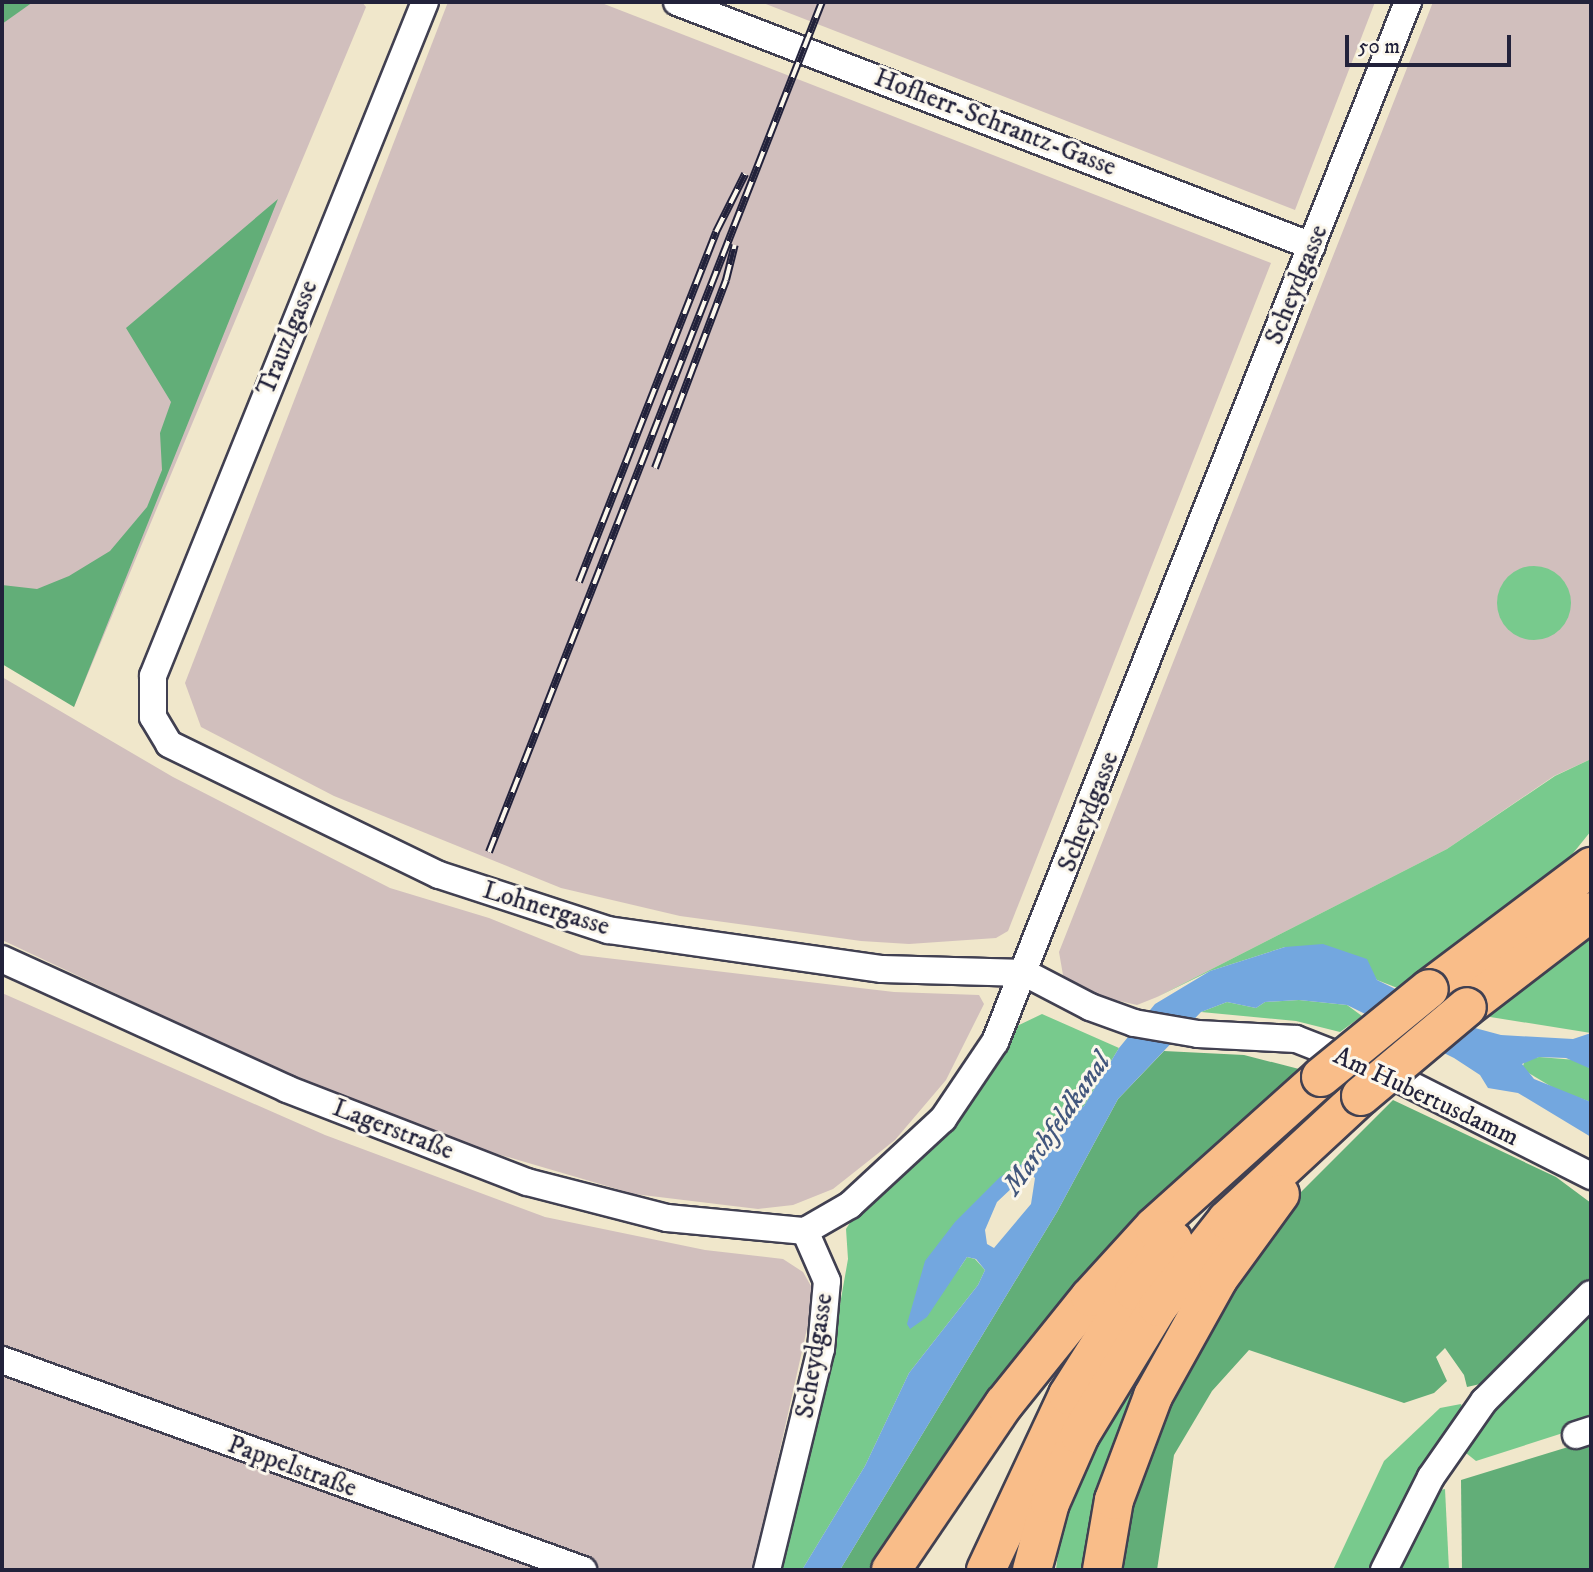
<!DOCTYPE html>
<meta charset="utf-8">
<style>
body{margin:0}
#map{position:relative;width:1593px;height:1572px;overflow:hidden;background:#f0e7cb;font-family:"IM FELL DW Pica",serif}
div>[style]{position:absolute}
.industrial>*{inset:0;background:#d1bfbd}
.green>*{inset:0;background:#78ca8d}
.round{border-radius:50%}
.forest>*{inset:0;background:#62ae78}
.water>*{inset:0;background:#73a7df}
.roads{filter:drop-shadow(2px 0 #414051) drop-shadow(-2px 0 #414051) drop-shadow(0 2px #414051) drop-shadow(0 -2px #414051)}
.minor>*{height:26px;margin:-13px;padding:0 13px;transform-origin:13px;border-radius:13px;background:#fff}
.motorway>*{height:38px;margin:-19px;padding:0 19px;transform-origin:19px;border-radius:19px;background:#f9bd89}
.rail>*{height:8px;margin-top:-4px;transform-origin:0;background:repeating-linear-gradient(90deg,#fbf7ec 0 16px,#22223b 0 32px);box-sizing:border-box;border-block:2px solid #22223b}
.bridges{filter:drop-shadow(2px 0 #414051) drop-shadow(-2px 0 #414051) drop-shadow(0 2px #414051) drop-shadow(0 -2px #414051)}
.motorway-bridge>*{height:38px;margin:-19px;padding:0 19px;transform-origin:19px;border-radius:19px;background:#f9bd89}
span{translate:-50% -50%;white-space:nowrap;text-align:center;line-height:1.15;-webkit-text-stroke:6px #fbf7ec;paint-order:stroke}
.street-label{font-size:26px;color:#22223b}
.water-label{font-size:28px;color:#42577d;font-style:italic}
.frame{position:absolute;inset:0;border:4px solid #22223b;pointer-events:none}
.scale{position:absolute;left:1345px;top:35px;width:166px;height:32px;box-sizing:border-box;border:4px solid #22223b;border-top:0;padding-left:9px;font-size:21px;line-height:24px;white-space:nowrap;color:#22223b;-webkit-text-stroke:5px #fbf7ec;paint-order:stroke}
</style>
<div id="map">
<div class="industrial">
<i style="clip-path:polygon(29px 2px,362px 2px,366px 7px,74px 707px,2px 636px,2px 23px)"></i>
<i style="clip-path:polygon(448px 2px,599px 2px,1271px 263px,1008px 931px,996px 938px,909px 944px,861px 941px,680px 916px,561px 888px,334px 796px,201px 727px,185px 683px)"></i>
<i style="clip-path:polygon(761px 2px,1375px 2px,1295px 210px)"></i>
<i style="clip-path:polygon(1433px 2px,1591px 2px,1591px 759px,1554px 776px,1447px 849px,1157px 997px,1137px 1005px,1085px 993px,1063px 975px,1059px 952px)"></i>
<i style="clip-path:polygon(2px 677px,173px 777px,390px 888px,489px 918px,581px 955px,894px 992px,979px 995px,984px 1004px,946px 1080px,895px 1140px,833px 1189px,793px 1205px,758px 1209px,634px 1194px,443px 1138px,295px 1078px,2px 940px)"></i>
<i style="clip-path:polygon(2px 993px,325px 1135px,545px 1217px,705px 1250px,783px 1259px,803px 1272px,815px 1293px,753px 1570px,2px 1569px)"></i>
</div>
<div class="green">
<i class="round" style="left:1497px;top:566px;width:74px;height:74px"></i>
<i style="clip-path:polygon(1591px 759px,1591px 831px,1553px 878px,1400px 989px,1377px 980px,1368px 968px,1285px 947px,1210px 971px,1157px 997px,1447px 849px,1555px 776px)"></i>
<i style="clip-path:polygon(1591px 934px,1591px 1033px,1484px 1016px)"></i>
<i style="clip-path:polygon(1299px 1000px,1347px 1005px,1362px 1016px,1340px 1032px,1296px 1021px,1201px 1012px,1227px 1002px,1256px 1008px,1265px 1002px)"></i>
<i style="clip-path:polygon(1042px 1014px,1119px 1048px,1084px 1106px,1057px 1125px,1045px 1151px,1000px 1178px,985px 1196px,959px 1269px,967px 1257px,975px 1259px,985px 1270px,978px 1285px,909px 1373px,865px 1466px,802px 1570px,770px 1570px,832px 1350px,848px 1259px,846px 1229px,861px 1205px,985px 1079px,1017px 1026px)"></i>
<i style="clip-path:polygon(1539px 1057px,1576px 1060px,1591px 1069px,1591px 1102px,1557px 1090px,1522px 1069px,1525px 1060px)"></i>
<i style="clip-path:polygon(1207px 1260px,1089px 1570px,1056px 1570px,1060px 1534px,1126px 1379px)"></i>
<i style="clip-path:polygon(1591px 1310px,1591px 1424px,1476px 1461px,1466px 1453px,1471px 1434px)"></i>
<i style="clip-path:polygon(1461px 1404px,1464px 1412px,1370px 1570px,1333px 1570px,1384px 1461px,1440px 1408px)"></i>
<i style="clip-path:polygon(1445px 1489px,1449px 1570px,1396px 1570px,1431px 1492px)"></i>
</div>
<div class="forest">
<i style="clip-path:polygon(2px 2px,33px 2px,2px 24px)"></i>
<i style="clip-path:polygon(278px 199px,74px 707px,2px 664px,2px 585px,37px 589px,69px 576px,110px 551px,147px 507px,162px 470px,160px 433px,171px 402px,126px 328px)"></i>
<i style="clip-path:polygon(1164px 1051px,1244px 1055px,1299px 1069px,1142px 1216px,876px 1570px,840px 1570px,1057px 1212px,1118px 1099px)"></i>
<i style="clip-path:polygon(1393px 1100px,1556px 1177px,1591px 1203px,1591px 1280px,1489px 1382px,1467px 1387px,1464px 1375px,1445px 1348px,1436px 1357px,1447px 1381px,1434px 1393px,1404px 1403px,1249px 1350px,1212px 1391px,1174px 1455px,1157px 1570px,1119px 1570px,1130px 1507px,1166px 1409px,1213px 1320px,1278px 1215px)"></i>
<i style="clip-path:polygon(1591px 1440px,1591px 1570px,1462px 1570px,1461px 1480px)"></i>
</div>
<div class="water">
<i style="clip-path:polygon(evenodd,1323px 944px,1367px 959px,1377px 980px,1475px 1028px,1501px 1035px,1573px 1039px,1591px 1033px,1591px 1069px,1566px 1058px,1539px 1057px,1522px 1064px,1534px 1079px,1591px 1102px,1591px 1137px,1518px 1093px,1488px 1088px,1480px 1075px,1454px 1058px,1347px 1005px,1299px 1000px,1265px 1002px,1256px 1008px,1227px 1002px,1201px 1012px,1118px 1099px,1057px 1212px,840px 1570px,802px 1570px,865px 1466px,909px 1373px,978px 1285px,985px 1270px,976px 1259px,967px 1257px,927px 1317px,910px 1329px,907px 1324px,925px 1261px,955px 1222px,1000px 1177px,1045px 1151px,1057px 1125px,1084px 1106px,1119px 1048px,1155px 1004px,1210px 971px,1285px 947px,1323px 944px,1029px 1172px,1035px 1178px,1031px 1204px,994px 1248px,987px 1244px,985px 1230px,997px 1202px,1029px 1172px)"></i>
</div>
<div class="roads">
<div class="minor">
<i style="left:425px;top:2px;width:727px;rotate:111.98deg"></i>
<i style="left:153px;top:676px;width:41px;rotate:90deg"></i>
<i style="left:153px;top:717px;width:31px;rotate:59deg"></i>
<i style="left:169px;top:744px;width:300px;rotate:25.9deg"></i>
<i style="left:439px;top:875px;width:178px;rotate:18deg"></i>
<i style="left:608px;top:930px;width:277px;rotate:8.1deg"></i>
<i style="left:882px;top:969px;width:143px;rotate:1.6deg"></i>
<i style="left:1025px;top:973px;width:73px;rotate:27.6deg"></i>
<i style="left:1090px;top:1007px;width:47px;rotate:20deg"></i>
<i style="left:1134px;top:1023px;width:65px;rotate:9.8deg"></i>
<i style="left:1198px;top:1034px;width:98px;rotate:2.9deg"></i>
<i style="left:1296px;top:1039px;width:115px;rotate:21.4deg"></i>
<i style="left:1403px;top:1081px;width:211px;rotate:26.8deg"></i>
<i style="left:677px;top:2px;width:680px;rotate:21.02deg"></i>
<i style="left:2px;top:959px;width:313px;rotate:24.5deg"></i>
<i style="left:287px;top:1089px;width:257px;rotate:21.2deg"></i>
<i style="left:527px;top:1182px;width:145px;rotate:14.4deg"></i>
<i style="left:667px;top:1218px;width:139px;rotate:5.4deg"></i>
<i style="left:805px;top:1231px;width:52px;rotate:-30deg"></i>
<i style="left:850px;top:1205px;width:127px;rotate:-42.8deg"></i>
<i style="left:943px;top:1119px;width:93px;rotate:-56deg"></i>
<i style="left:995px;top:1042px;width:1119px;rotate:-68.34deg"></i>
<i style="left:2px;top:1360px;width:618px;rotate:19.87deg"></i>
<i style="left:1576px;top:1435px;width:16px;rotate:-18deg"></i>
<i style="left:767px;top:1570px;width:228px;rotate:-76.3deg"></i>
<i style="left:821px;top:1349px;width:68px;rotate:-85deg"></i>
<i style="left:827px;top:1281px;width:55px;rotate:-113.7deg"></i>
<i style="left:1384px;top:1570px;width:104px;rotate:-63.2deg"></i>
<i style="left:1431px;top:1477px;width:93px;rotate:-55.1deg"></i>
<i style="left:1484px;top:1401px;width:151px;rotate:-45deg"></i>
</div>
<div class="motorway">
<i style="left:1429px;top:989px;width:203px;rotate:-37deg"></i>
<i style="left:1467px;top:1007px;width:156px;rotate:-37.5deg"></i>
<i style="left:891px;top:1570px;width:201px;rotate:-55.8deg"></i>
<i style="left:1004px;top:1404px;width:137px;rotate:-51.2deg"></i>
<i style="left:1090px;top:1297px;width:95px;rotate:-47.6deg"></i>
<i style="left:1154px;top:1227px;width:224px;rotate:-41.9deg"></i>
<i style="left:986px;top:1570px;width:193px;rotate:-64.9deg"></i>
<i style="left:1068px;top:1395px;width:123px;rotate:-57.6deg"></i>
<i style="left:1134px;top:1291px;width:64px;rotate:-52.6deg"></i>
<i style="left:1032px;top:1570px;width:69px;rotate:-75deg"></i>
<i style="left:1050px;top:1503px;width:74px;rotate:-66.2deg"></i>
<i style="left:1080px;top:1435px;width:150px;rotate:-58.6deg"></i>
<i style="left:1158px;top:1307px;width:111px;rotate:-51.6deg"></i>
<i style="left:1227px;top:1220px;width:183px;rotate:-42.8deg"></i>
<i style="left:1102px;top:1570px;width:71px;rotate:-80.3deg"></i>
<i style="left:1114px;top:1500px;width:111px;rotate:-69.4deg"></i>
<i style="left:1153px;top:1396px;width:134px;rotate:-60.9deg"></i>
<i style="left:1218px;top:1279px;width:105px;rotate:-53.9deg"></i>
</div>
</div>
<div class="rail">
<i style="left:655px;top:468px;width:201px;rotate:-69.3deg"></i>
<i style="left:726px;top:280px;width:36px;rotate:-76deg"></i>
<i style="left:579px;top:582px;width:376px;rotate:-68.6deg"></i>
<i style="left:716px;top:232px;width:65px;rotate:-63.4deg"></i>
<i style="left:489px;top:852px;width:913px;rotate:-68.61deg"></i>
</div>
<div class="bridges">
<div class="motorway-bridge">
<i style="left:1321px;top:1077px;width:139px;rotate:-39.2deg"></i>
<i style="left:1361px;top:1096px;width:138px;rotate:-40deg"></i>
</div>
</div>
<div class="street-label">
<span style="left:995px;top:123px;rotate:21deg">Hofherr-Schrantz-Gasse</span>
<span style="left:1297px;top:285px;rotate:-68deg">Scheydgasse</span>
<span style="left:288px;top:338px;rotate:-68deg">Trauzlgasse</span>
<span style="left:1089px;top:812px;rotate:-69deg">Scheydgasse</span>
<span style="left:546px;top:909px;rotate:17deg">Lohnergasse</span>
<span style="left:1426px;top:1097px;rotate:25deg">Am Hubertusdamm</span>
<span style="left:393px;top:1130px;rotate:21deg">Lagerstraße</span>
<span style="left:815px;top:1356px;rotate:-81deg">Scheydgasse</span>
<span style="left:292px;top:1467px;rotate:20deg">Pappelstraße</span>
</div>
<div class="water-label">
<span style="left:1057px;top:1124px;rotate:-55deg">Marchfeldkanal</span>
</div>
<div class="frame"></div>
<div class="scale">50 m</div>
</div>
